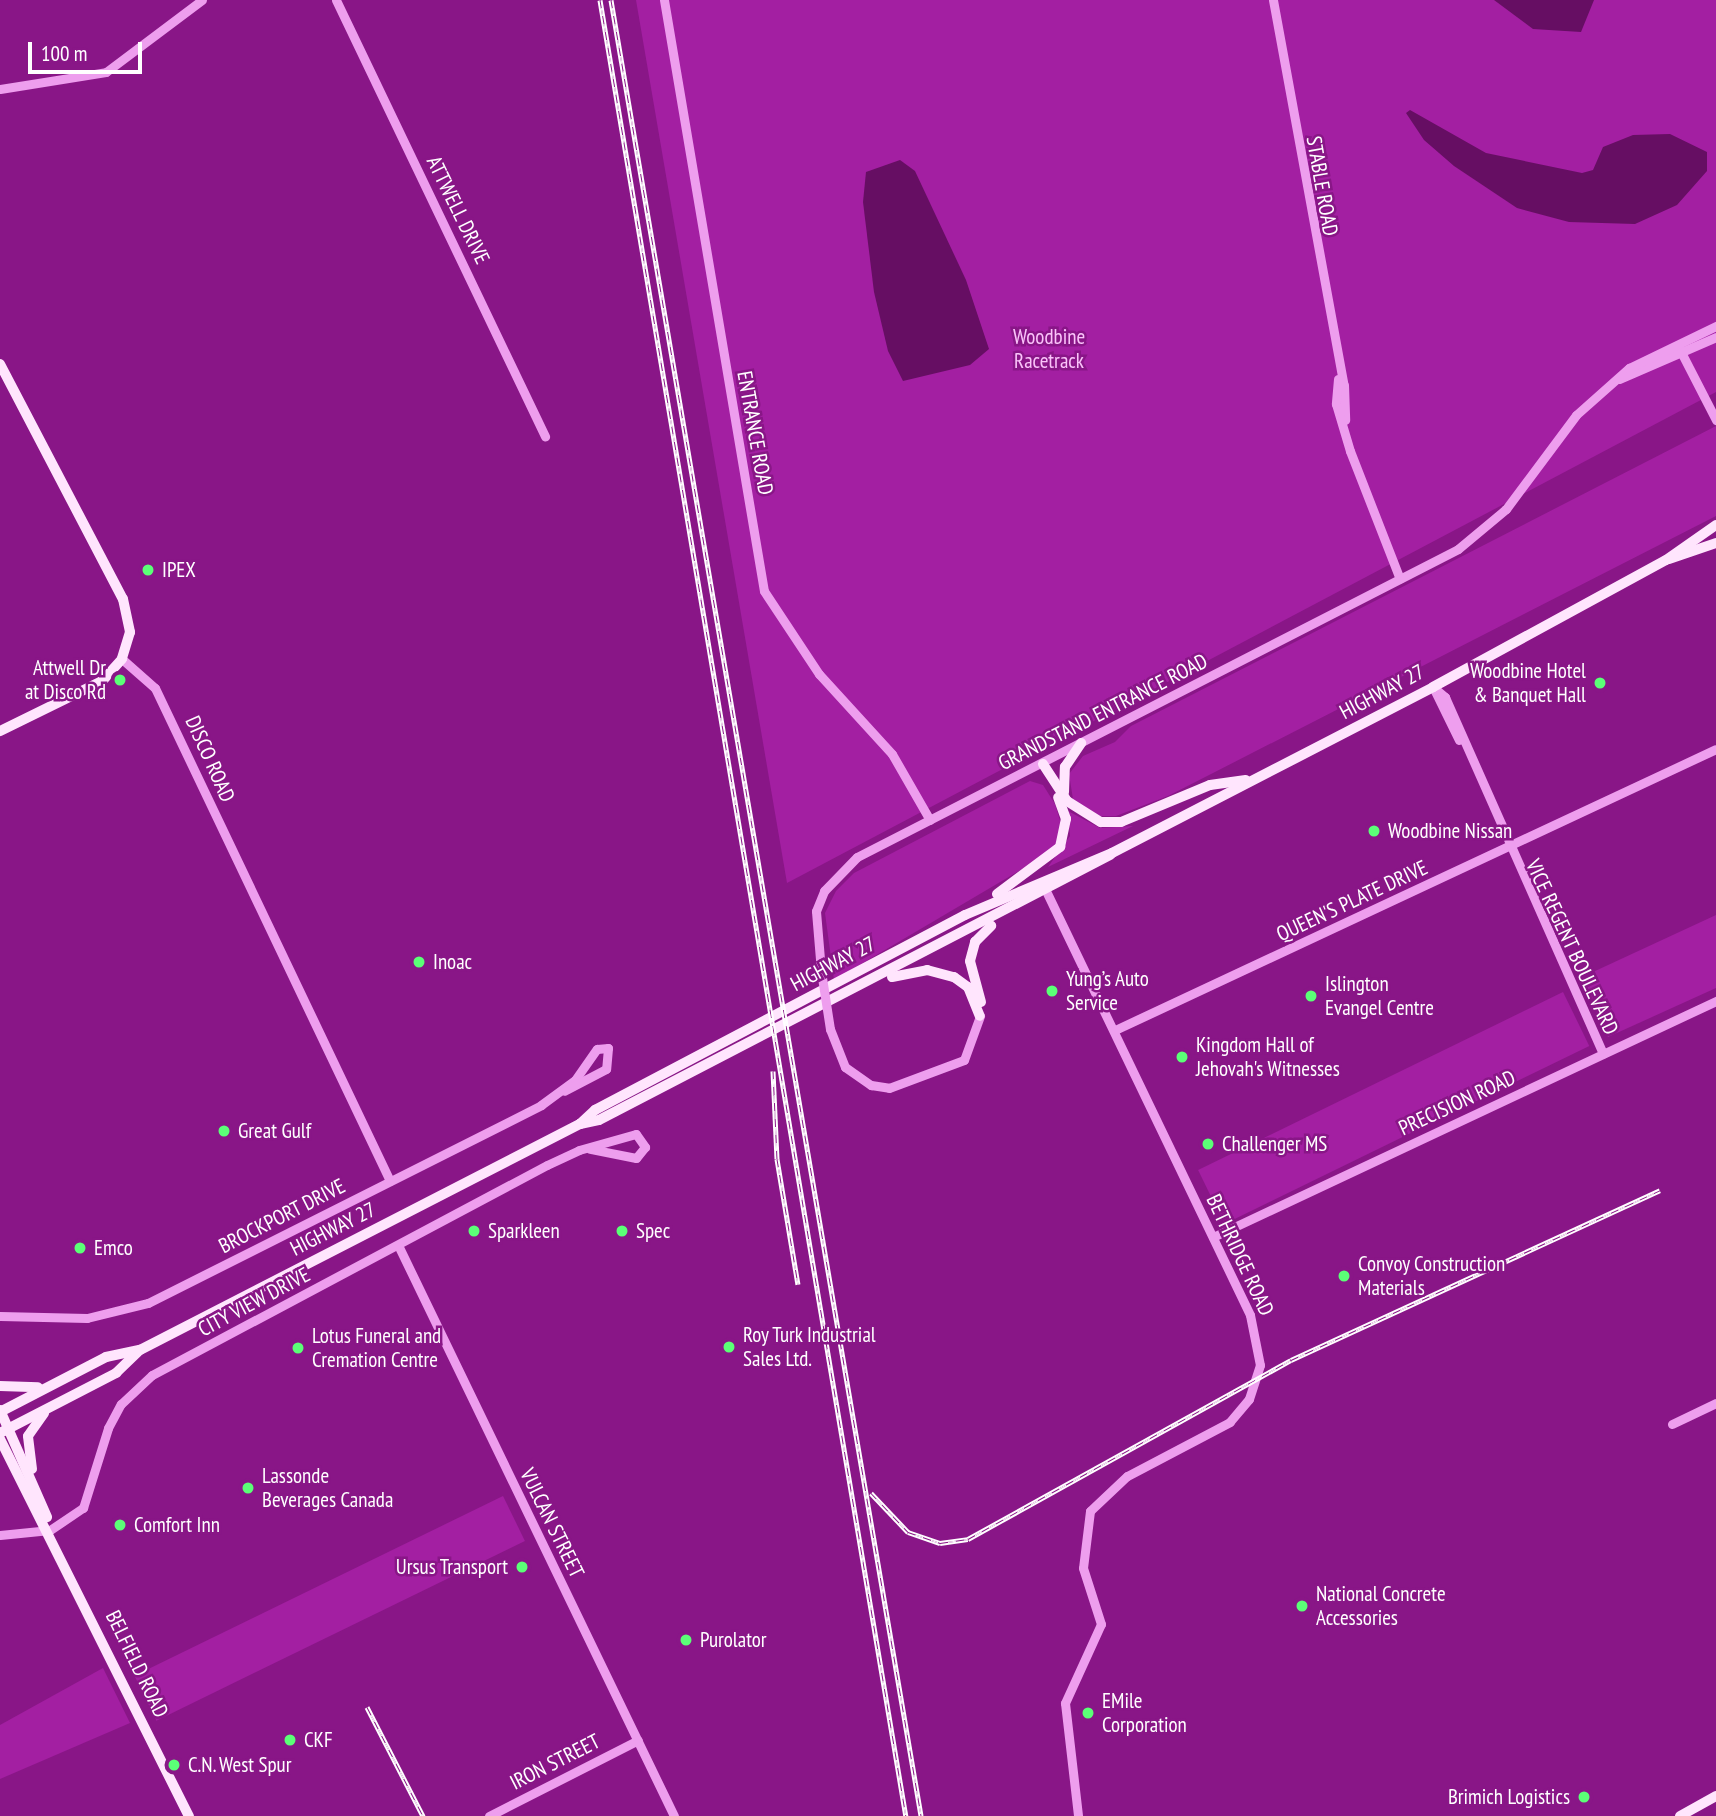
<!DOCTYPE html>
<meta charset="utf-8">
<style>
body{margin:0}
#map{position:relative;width:1716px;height:1816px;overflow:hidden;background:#891687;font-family:"PT Sans Narrow",sans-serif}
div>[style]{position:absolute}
.green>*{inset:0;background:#a31fa2;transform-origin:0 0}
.water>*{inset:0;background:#660e63}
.minor>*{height:9px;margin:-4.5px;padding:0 4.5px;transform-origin:4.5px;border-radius:4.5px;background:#ee9eee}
.major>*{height:10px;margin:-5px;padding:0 5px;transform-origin:5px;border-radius:5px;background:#ffe5fd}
.rail>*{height:5px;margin-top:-2.5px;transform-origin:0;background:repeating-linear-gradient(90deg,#891687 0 8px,#fff 0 16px);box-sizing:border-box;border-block:2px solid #fff}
.minor-bridge>*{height:9px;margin:-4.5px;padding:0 4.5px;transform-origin:4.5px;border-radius:4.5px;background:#ee9eee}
.dots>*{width:19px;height:19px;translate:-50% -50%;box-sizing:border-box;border:4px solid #891687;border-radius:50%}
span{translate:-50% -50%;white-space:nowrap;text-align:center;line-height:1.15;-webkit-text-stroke:5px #891687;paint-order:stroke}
.street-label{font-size:21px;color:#fff}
.park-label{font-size:21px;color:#fac4fa}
.poi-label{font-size:21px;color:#fff}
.left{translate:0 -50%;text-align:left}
.right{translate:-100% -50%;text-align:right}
.scale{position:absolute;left:28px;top:42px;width:114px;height:32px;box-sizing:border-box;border:4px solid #fff;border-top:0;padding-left:9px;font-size:21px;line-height:24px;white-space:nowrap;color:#fff;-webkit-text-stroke:5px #891687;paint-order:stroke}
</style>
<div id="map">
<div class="green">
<i style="clip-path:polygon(636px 0,1716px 0,1716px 392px,787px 883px)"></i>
<i style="clip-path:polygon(1716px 426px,1716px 516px,1168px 796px,1116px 816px,1100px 816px,1073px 799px,1069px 774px,1083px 756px,1115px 742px,1131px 726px)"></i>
<i style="clip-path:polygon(1030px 781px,1043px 785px,1055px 804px,1062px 827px,1053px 851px,834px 980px,825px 913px,836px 891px,854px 873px)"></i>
<i style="clip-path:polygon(1068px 811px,1100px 828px,1133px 826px,1048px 867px,1070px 836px)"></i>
<i style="clip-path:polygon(1716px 915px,1716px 988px,1608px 1037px,1580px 978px)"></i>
<i style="left:1563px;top:992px;width:60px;height:406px;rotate:64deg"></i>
<i style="left:503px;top:1496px;width:50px;height:410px;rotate:64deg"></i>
<i style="clip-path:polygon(103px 1668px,130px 1723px,0 1779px,0 1725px)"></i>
</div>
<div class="water">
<i style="clip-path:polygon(1494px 0,1594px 0,1581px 32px,1533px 29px)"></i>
<i style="clip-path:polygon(1410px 110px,1486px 153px,1582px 173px,1593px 170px,1603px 147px,1633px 135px,1670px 134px,1707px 152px,1707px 171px,1677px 205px,1635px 224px,1569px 222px,1517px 208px,1454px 166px,1424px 140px,1406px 113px)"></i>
<i style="clip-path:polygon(900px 160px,915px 171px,966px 280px,989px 349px,970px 365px,903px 381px,888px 351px,874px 292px,863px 202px,866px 172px)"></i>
</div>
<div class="minor">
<i style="left:336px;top:0;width:484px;rotate:64.4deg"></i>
<i style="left:664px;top:0;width:599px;rotate:80.4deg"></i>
<i style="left:764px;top:591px;width:100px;rotate:56.5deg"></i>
<i style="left:819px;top:674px;width:108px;rotate:47.6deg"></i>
<i style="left:892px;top:754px;width:76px;rotate:60.1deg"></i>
<i style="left:1273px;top:0;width:391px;rotate:79.6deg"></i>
<i style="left:1344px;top:385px;width:35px;rotate:88deg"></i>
<i style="left:0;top:89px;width:107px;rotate:-9.1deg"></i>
<i style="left:106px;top:72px;width:120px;rotate:-36.9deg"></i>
<i style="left:1680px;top:350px;width:79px;rotate:62.8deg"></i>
<i style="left:1338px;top:379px;width:25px;rotate:95deg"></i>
<i style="left:1336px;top:404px;width:49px;rotate:73.4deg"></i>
<i style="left:1350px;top:451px;width:137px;rotate:68.7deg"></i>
<i style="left:1619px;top:379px;width:106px;rotate:-23.4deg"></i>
<i style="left:122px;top:659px;width:44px;rotate:41.3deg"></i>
<i style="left:155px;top:688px;width:546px;rotate:64.51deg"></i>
<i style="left:1433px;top:687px;width:16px;rotate:40deg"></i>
<i style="left:1445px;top:697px;width:390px;rotate:66.1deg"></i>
<i style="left:1433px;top:687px;width:59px;rotate:63.9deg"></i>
<i style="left:1047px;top:893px;width:468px;rotate:64.3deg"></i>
<i style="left:1250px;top:1315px;width:51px;rotate:78.7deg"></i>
<i style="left:1260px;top:1365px;width:36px;rotate:108deg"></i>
<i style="left:1249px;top:1399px;width:30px;rotate:130deg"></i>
<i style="left:1230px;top:1422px;width:116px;rotate:152.3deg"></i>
<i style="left:1127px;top:1476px;width:51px;rotate:136.6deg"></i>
<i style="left:1090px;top:1511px;width:57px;rotate:97deg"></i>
<i style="left:1083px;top:1568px;width:59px;rotate:72.2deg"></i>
<i style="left:1101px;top:1624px;width:87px;rotate:114.5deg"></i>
<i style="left:1065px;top:1703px;width:114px;rotate:83.4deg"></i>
<i style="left:821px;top:971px;width:60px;rotate:-94.8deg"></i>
<i style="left:816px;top:911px;width:22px;rotate:-68deg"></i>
<i style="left:824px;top:891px;width:47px;rotate:-45.9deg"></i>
<i style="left:857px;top:857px;width:675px;rotate:-27.13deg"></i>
<i style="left:1458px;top:549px;width:62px;rotate:-39.8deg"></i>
<i style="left:1506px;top:509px;width:117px;rotate:-53.3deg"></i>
<i style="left:1576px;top:415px;width:71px;rotate:-41.6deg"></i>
<i style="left:1629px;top:368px;width:97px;rotate:-25.8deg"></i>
<i style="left:830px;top:1029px;width:41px;rotate:68.5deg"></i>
<i style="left:845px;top:1067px;width:32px;rotate:35deg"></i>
<i style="left:871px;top:1085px;width:18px;rotate:9deg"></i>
<i style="left:889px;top:1088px;width:80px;rotate:-20.5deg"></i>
<i style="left:964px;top:1060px;width:47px;rotate:-70deg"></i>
<i style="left:1115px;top:1030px;width:663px;rotate:-25.06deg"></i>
<i style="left:1213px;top:1237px;width:556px;rotate:-25.14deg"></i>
<i style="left:398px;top:1245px;width:634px;rotate:64.2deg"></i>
<i style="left:0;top:1316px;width:87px;rotate:1.3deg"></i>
<i style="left:87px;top:1318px;width:63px;rotate:-13.8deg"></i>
<i style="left:148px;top:1303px;width:440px;rotate:-26.7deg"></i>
<i style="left:541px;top:1105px;width:42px;rotate:-36.3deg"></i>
<i style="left:575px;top:1080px;width:38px;rotate:-55deg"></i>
<i style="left:597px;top:1049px;width:11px;rotate:-5deg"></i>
<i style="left:608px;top:1048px;width:21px;rotate:95deg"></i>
<i style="left:606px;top:1069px;width:47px;rotate:152.4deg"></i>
<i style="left:1672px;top:1424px;width:49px;rotate:-25.5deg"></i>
<i style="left:0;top:1535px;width:50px;rotate:-5.7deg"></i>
<i style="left:50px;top:1530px;width:40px;rotate:-34deg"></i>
<i style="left:83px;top:1508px;width:84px;rotate:-72.6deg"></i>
<i style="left:108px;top:1428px;width:27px;rotate:-62deg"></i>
<i style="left:121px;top:1404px;width:42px;rotate:-43.1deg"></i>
<i style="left:152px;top:1375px;width:447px;rotate:-28deg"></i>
<i style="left:547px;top:1165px;width:35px;rotate:-25deg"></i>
<i style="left:579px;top:1150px;width:59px;rotate:-15.7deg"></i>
<i style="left:636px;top:1134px;width:16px;rotate:55deg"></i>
<i style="left:645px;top:1147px;width:14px;rotate:129deg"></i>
<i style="left:636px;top:1158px;width:47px;rotate:-168.9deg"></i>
<i style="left:489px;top:1816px;width:167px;rotate:-27deg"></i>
</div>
<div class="major">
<i style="left:0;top:364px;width:265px;rotate:62.4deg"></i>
<i style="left:123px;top:599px;width:34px;rotate:78deg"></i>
<i style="left:130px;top:632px;width:28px;rotate:107deg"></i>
<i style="left:122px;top:659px;width:30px;rotate:132deg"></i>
<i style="left:102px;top:681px;width:114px;rotate:153.9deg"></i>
<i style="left:1669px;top:559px;width:50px;rotate:-18.8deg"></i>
<i style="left:1043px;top:764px;width:44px;rotate:57deg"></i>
<i style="left:1067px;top:801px;width:40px;rotate:32deg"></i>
<i style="left:1101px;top:822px;width:20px"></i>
<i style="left:1121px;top:822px;width:96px;rotate:-22.6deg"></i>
<i style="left:1210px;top:785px;width:36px;rotate:-8deg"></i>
<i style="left:1064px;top:792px;width:25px;rotate:-88deg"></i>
<i style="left:1065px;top:767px;width:29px;rotate:-56deg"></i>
<i style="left:997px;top:894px;width:79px;rotate:-36.7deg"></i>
<i style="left:1060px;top:847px;width:29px;rotate:-78deg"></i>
<i style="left:1066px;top:819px;width:23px;rotate:-110deg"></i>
<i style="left:892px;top:977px;width:36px;rotate:-11deg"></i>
<i style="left:927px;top:970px;width:28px;rotate:15deg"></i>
<i style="left:954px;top:977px;width:17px;rotate:36deg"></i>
<i style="left:968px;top:987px;width:31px;rotate:68deg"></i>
<i style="left:981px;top:1002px;width:42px;rotate:-105deg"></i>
<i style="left:970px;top:961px;width:20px;rotate:-75deg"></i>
<i style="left:975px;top:942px;width:23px;rotate:-45deg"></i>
<i style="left:580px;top:1124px;width:21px;rotate:-43deg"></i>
<i style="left:595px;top:1110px;width:418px;rotate:-27.8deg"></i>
<i style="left:965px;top:915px;width:160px;rotate:-22.9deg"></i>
<i style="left:1112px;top:853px;width:361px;rotate:-27.3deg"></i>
<i style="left:1433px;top:687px;width:265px;rotate:-28.6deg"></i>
<i style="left:1666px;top:560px;width:61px;rotate:-35deg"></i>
<i style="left:0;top:1386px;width:38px;rotate:2deg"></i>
<i style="left:0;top:1410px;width:117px;rotate:66.3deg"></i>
<i style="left:0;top:1412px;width:119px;rotate:-27.4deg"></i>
<i style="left:106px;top:1357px;width:35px;rotate:-12deg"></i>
<i style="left:140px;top:1350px;width:495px;rotate:-27.2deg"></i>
<i style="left:580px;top:1124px;width:19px;rotate:-12deg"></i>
<i style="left:599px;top:1120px;width:576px;rotate:-27.41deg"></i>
<i style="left:0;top:1433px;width:131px;rotate:-27.3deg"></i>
<i style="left:116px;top:1373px;width:30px;rotate:-44deg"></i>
<i style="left:0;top:1439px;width:422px;rotate:63.4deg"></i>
<i style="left:32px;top:1469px;width:33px;rotate:-97deg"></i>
<i style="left:28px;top:1436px;width:28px;rotate:-55deg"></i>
<i style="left:1680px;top:1816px;width:41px;rotate:-29.1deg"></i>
</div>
<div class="rail">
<i style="left:600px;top:0;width:1842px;rotate:80.44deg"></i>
<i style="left:611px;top:0;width:1842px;rotate:80.31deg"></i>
<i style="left:773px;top:1071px;width:88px;rotate:87.4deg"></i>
<i style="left:777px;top:1159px;width:127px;rotate:80.5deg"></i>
<i style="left:871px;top:1493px;width:54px;rotate:46.5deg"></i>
<i style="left:908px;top:1532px;width:34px;rotate:19deg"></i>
<i style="left:940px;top:1543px;width:28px;rotate:-8deg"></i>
<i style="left:968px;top:1539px;width:369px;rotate:-29deg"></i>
<i style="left:1291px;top:1360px;width:406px;rotate:-24.7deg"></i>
<i style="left:367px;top:1707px;width:123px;rotate:62.8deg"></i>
</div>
<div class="minor-bridge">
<i style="left:821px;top:971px;width:59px;rotate:81.2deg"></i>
</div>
<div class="dots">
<i style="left:148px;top:570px;background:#5bff77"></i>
<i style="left:120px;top:680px;background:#5bff77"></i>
<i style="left:1600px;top:683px;background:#5bff77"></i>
<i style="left:1374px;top:831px;background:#5bff77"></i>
<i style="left:419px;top:962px;background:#5bff77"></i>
<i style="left:1052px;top:991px;background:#5bff77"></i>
<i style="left:1311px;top:996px;background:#5bff77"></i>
<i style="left:1182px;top:1057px;background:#5bff77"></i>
<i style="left:224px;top:1131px;background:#5bff77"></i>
<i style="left:1208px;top:1144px;background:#5bff77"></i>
<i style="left:474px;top:1231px;background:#5bff77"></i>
<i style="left:622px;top:1231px;background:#5bff77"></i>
<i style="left:80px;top:1248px;background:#5bff77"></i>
<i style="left:1344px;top:1276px;background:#5bff77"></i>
<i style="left:729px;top:1347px;background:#5bff77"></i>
<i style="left:298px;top:1348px;background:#5bff77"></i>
<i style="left:248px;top:1488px;background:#5bff77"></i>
<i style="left:120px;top:1525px;background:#5bff77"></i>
<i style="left:522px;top:1567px;background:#5bff77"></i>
<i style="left:1302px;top:1606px;background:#5bff77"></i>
<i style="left:686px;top:1640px;background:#5bff77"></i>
<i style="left:1088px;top:1713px;background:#5bff77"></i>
<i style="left:290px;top:1740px;background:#5bff77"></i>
<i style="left:174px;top:1765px;background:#5bff77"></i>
<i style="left:1584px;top:1797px;background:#5bff77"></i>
</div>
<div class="street-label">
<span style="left:1322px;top:186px;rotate:80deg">STABLE ROAD</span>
<span style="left:458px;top:210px;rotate:64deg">ATTWELL DRIVE</span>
<span style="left:755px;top:433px;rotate:80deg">ENTRANCE ROAD</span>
<span style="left:1382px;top:692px;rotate:-28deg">HIGHWAY 27</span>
<span style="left:1103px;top:712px;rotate:-27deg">GRANDSTAND ENTRANCE ROAD</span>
<span style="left:210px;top:759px;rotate:66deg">DISCO ROAD</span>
<span style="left:1352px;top:901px;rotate:-25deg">QUEEN'S PLATE DRIVE</span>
<span style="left:1572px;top:947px;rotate:65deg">VICE REGENT BOULEVARD</span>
<span style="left:833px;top:964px;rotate:-28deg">HIGHWAY 27</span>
<span style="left:1457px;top:1103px;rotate:-25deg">PRECISION ROAD</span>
<span style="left:282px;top:1216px;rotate:-27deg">BROCKPORT DRIVE</span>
<span style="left:333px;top:1229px;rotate:-27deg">HIGHWAY 27</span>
<span style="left:1240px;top:1255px;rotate:65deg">BETHRIDGE ROAD</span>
<span style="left:254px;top:1302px;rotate:-28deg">CITY VIEW DRIVE</span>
<span style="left:552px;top:1523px;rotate:64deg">VULCAN STREET</span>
<span style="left:137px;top:1664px;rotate:64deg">BELFIELD ROAD</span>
<span style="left:555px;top:1762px;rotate:-27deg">IRON STREET</span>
</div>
<div class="park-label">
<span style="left:1049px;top:349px">Woodbine<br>Racetrack</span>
</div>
<div class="poi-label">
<span class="left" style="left:162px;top:570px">IPEX</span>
<span class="right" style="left:106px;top:680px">Attwell Dr<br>at Disco Rd</span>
<span class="right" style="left:1586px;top:683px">Woodbine Hotel<br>&amp; Banquet Hall</span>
<span class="left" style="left:1388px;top:831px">Woodbine Nissan</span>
<span class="left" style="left:433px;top:962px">Inoac</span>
<span class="left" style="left:1066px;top:991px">Yung’s Auto<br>Service</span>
<span class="left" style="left:1325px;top:996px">Islington<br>Evangel Centre</span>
<span class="left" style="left:1196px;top:1057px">Kingdom Hall of<br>Jehovah's Witnesses</span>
<span class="left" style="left:238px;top:1131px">Great Gulf</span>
<span class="left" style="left:1222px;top:1144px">Challenger MS</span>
<span class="left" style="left:488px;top:1231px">Sparkleen</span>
<span class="left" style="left:636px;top:1231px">Spec</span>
<span class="left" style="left:94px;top:1248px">Emco</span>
<span class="left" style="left:1358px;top:1276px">Convoy Construction<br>Materials</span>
<span class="left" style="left:743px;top:1347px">Roy Turk Industrial<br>Sales Ltd.</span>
<span class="left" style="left:312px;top:1348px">Lotus Funeral and<br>Cremation Centre</span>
<span class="left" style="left:262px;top:1488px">Lassonde<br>Beverages Canada</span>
<span class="left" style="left:134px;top:1525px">Comfort Inn</span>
<span class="right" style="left:508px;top:1567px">Ursus Transport</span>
<span class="left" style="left:1316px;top:1606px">National Concrete<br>Accessories</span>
<span class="left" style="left:700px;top:1640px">Purolator</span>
<span class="left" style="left:1102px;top:1713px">EMile<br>Corporation</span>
<span class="left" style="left:304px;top:1740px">CKF</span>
<span class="left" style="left:188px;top:1765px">C.N. West Spur</span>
<span class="right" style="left:1570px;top:1797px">Brimich Logistics</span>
</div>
<div class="scale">100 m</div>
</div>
